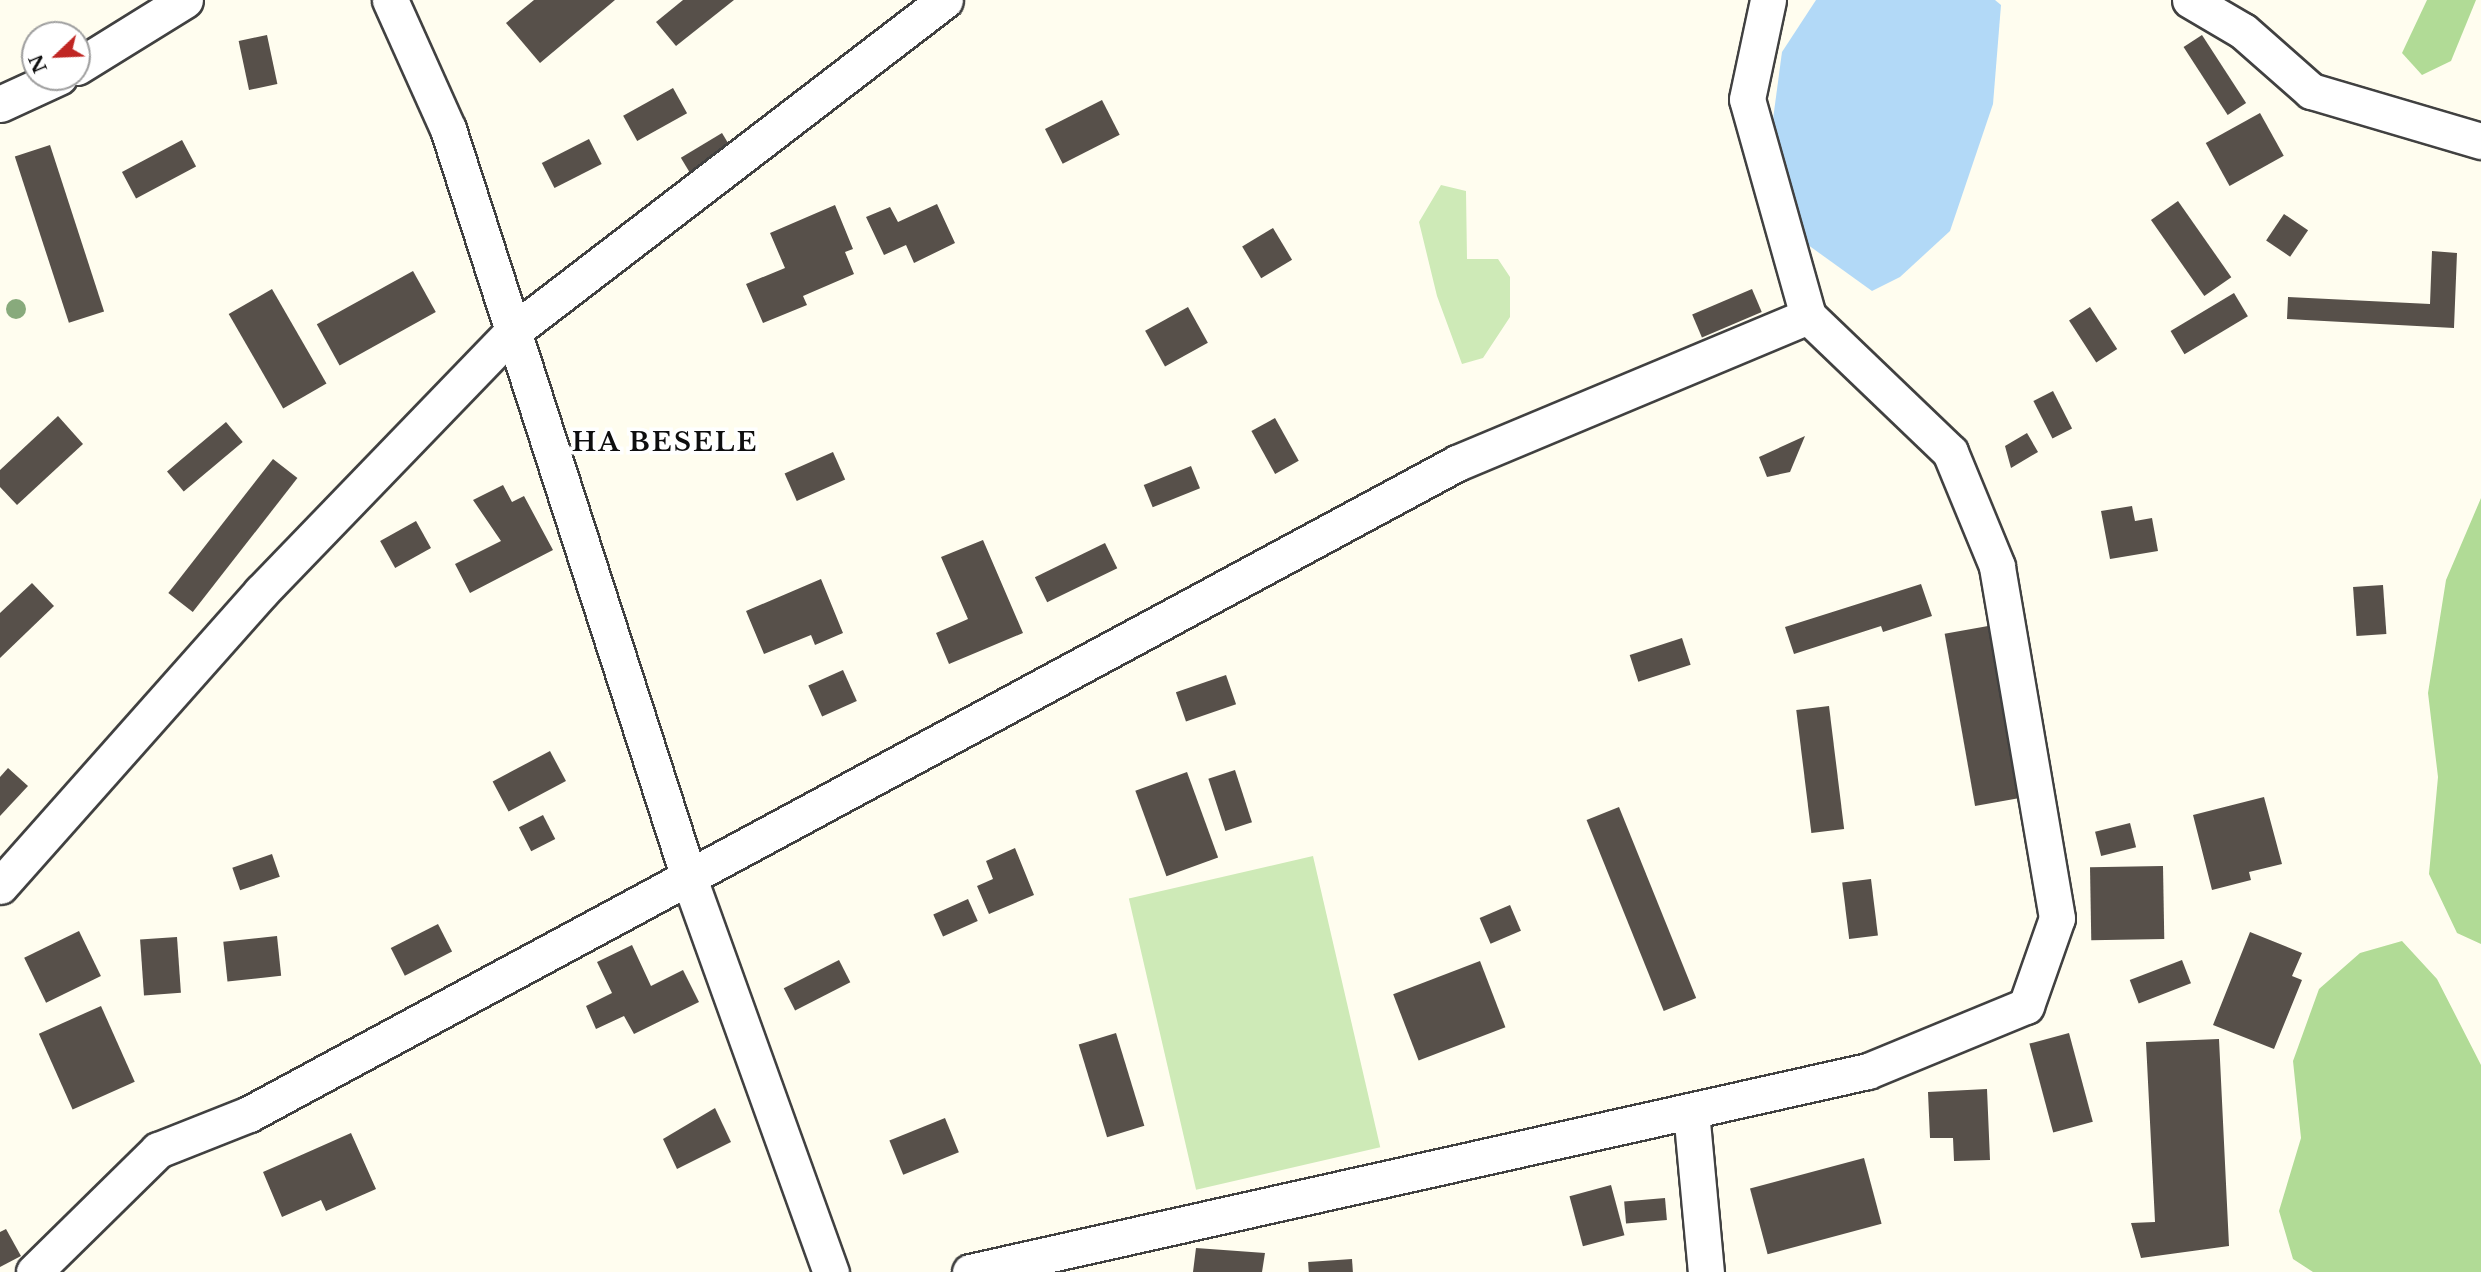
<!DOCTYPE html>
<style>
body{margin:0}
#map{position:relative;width:2481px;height:1272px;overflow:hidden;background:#fffdef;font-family:"Libre Baskerville",serif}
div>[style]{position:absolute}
.green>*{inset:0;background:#ceeab7;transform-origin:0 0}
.forest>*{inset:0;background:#b1db96}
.water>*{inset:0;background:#b2d9f7}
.building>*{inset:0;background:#57504a;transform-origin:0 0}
.roads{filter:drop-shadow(2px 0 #414141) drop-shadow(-2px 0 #414141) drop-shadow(0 2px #414141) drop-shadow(0 -2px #414141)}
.minor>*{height:35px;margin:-17.5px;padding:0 17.5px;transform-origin:17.5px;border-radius:17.5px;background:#fff}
.trees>*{width:20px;height:20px;margin:-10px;border-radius:50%;background:#88aa7c}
span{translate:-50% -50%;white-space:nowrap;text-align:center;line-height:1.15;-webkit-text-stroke:7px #fff;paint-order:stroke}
.district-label{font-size:26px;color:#0e0e0e;font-weight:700;letter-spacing:2px}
.north{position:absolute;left:21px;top:21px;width:70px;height:70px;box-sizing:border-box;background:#fff;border:2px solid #9f9f9f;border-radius:50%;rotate:247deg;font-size:19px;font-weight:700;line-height:28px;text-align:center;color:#0e0e0e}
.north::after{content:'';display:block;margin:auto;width:24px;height:32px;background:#c02623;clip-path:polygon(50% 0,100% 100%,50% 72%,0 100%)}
</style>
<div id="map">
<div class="green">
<i style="clip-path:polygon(1441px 185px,1466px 191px,1467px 259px,1498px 259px,1510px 277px,1510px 317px,1483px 358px,1462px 364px,1437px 296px,1419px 222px)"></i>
<i style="left:1313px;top:856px;width:299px;height:189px;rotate:77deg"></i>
</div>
<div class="forest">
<i style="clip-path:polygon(2427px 0,2476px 0,2451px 61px,2422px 75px,2402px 53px)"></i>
<i style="clip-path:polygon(2481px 498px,2481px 944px,2457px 933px,2429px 874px,2438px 777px,2428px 693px,2446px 580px)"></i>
<i style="clip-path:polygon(2402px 941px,2437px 979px,2481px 1065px,2481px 1272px,2313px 1272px,2293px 1259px,2279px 1211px,2301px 1138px,2293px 1061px,2319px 989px,2360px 953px)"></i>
</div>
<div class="water">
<i style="clip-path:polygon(1816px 0,1995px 0,2001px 5px,1993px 104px,1950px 231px,1900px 277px,1872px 291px,1797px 237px,1767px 164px,1782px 52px)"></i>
</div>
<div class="building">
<i style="clip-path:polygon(534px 0,615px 0,540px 63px,506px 23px)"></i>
<i style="clip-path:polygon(683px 0,734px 0,676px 46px,656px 22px)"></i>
<i style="left:267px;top:35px;width:50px;height:29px;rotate:78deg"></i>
<i style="left:2202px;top:35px;width:81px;height:22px;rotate:57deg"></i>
<i style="left:673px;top:88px;width:29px;height:57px;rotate:61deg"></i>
<i style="left:1102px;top:100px;width:39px;height:64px;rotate:63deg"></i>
<i style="left:2260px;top:113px;width:49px;height:62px;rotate:61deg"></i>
<i style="left:722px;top:133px;width:26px;height:48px;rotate:59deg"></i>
<i style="left:589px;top:139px;width:28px;height:53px;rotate:63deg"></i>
<i style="left:182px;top:140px;width:30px;height:68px;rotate:62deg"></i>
<i style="left:50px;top:145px;width:175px;height:37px;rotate:72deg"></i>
<i style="left:2178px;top:201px;width:93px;height:33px;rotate:55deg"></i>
<i style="clip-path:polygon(937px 204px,955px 243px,914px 263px,906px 245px,884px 255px,866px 217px,890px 207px,898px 222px)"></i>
<i style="clip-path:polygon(835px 205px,853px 249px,845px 252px,854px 274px,803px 296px,807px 305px,763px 323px,746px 284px,785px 268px,770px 233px)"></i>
<i style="left:2284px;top:214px;width:29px;height:32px;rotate:34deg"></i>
<i style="left:1273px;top:228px;width:37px;height:36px;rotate:59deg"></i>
<i style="clip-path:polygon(2432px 251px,2457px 253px,2454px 328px,2287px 319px,2288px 297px,2430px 304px)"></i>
<i style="left:413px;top:271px;width:47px;height:110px;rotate:61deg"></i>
<i style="left:272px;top:289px;width:109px;height:50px;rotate:60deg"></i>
<i style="left:1752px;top:289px;width:25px;height:65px;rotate:67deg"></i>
<i style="left:2234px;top:293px;width:27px;height:74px;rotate:59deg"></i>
<i style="left:1188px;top:307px;width:41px;height:49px;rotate:61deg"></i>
<i style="left:2090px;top:307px;width:50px;height:25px;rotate:57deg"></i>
<i style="left:2053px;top:391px;width:42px;height:22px;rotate:63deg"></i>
<i style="clip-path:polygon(58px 416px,83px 444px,17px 505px,0 487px,0 470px)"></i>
<i style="left:1275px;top:418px;width:49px;height:27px;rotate:61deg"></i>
<i style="left:226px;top:422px;width:26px;height:77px;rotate:50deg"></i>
<i style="clip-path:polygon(2027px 433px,2038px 452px,2011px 468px,2005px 446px)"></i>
<i style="clip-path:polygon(1805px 436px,1790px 472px,1767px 477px,1759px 457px)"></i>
<i style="left:833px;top:452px;width:30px;height:53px;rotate:66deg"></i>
<i style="left:273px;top:459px;width:31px;height:170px;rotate:38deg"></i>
<i style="left:1191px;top:466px;width:24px;height:51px;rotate:68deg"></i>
<i style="clip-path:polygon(503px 485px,512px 502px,524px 496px,553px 550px,470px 593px,455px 564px,501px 541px,473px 500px)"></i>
<i style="clip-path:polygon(2132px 506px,2135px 521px,2152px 518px,2158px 551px,2110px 559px,2101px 511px)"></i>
<i style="left:416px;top:521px;width:31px;height:41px;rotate:61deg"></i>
<i style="clip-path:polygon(983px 540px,1023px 633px,949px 664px,936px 633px,968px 619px,941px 557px)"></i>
<i style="left:1105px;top:543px;width:28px;height:78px;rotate:64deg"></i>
<i style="clip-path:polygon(821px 579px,843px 633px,815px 645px,811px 635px,764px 654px,746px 611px)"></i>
<i style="clip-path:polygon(32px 583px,54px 606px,0 658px,0 613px)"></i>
<i style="clip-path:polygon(1921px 584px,1932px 616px,1883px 632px,1881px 626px,1794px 654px,1785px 627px)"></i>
<i style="left:2383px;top:585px;width:49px;height:30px;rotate:86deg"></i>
<i style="left:1988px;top:626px;width:175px;height:44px;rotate:80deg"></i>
<i style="left:1682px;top:638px;width:28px;height:55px;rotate:72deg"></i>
<i style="left:843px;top:670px;width:34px;height:38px;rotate:66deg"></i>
<i style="left:1226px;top:675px;width:31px;height:53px;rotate:71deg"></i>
<i style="left:1829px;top:706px;width:124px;height:33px;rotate:83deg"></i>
<i style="left:550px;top:751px;width:34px;height:65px;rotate:62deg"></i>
<i style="clip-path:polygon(8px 768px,28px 786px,0 816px,0 777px)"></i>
<i style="left:1235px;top:770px;width:55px;height:28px;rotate:72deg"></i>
<i style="left:1187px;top:772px;width:91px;height:55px;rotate:70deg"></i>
<i style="clip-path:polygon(2264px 797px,2282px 864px,2249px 872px,2251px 880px,2212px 890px,2193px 815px)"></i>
<i style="left:1619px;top:807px;width:206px;height:35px;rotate:68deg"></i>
<i style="left:543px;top:815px;width:27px;height:27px;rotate:63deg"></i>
<i style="left:2130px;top:823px;width:25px;height:36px;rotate:76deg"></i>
<i style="clip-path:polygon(1015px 848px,1034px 895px,989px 914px,977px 886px,993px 879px,986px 861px)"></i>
<i style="left:272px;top:854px;width:24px;height:42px;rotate:71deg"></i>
<i style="left:2163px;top:866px;width:73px;height:73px;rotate:89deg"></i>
<i style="left:1871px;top:879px;width:57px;height:29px;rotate:83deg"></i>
<i style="left:968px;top:899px;width:24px;height:38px;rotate:66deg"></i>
<i style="left:1510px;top:905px;width:28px;height:33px;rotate:67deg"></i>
<i style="left:438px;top:924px;width:31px;height:53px;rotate:63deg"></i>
<i style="left:79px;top:931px;width:50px;height:61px;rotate:64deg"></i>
<i style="clip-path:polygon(2250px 932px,2302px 953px,2292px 976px,2302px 980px,2274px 1049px,2213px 1025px)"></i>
<i style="left:277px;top:936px;width:40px;height:54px;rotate:84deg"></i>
<i style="left:177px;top:937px;width:56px;height:37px;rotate:86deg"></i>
<i style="clip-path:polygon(632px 945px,651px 986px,683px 970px,699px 1002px,634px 1034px,624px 1016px,596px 1029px,586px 1006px,612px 993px,597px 962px)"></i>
<i style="left:839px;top:960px;width:25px;height:62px;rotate:63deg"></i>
<i style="left:2182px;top:960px;width:25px;height:56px;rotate:69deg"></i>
<i style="left:1480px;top:961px;width:71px;height:93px;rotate:69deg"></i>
<i style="left:101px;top:1006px;width:83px;height:68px;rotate:66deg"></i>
<i style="left:1116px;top:1033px;width:97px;height:39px;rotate:73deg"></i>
<i style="left:2069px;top:1033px;width:92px;height:41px;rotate:75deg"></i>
<i style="clip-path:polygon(2219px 1039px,2229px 1246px,2141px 1258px,2131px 1223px,2155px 1222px,2146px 1042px)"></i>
<i style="clip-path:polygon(1987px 1089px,1990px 1160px,1954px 1161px,1953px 1138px,1930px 1138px,1928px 1092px)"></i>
<i style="clip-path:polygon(715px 1108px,731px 1142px,677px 1169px,663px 1139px)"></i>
<i style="left:945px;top:1118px;width:37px;height:60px;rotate:68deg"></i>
<i style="clip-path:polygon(351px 1133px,376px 1189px,326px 1211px,321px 1200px,282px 1217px,263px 1172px)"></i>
<i style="left:1864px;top:1158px;width:68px;height:118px;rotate:75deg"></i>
<i style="left:1611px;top:1185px;width:52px;height:43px;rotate:75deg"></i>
<i style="left:1665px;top:1198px;width:22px;height:41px;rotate:85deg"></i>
<i style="clip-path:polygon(6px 1229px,21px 1256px,0 1267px,0 1232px)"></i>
<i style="clip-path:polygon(1196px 1248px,1265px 1253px,1262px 1272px,1193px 1272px)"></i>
<i style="left:1352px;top:1259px;width:13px;height:44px;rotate:86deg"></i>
</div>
<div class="roads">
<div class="minor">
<i style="left:390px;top:0;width:141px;rotate:65.8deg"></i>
<i style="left:448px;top:129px;width:790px;rotate:72.16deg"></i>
<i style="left:690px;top:881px;width:416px;rotate:70.2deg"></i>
<i style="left:2190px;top:0;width:61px;rotate:30.3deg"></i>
<i style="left:2243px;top:31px;width:91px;rotate:41.4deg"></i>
<i style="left:2311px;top:91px;width:177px;rotate:16.4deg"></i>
<i style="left:77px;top:67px;width:127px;rotate:-31.8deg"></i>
<i style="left:0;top:104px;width:65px;rotate:-24.6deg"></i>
<i style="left:0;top:886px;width:393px;rotate:-48.4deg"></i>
<i style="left:261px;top:592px;width:360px;rotate:-46deg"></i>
<i style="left:511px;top:333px;width:547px;rotate:-37.5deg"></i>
<i style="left:1691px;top:1111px;width:162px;rotate:84.7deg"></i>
<i style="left:34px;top:1272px;width:174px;rotate:-44.5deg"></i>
<i style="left:158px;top:1150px;width:98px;rotate:-21.6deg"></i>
<i style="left:249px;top:1114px;width:1372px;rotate:-28.32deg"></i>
<i style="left:1457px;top:463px;width:381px;rotate:-22.7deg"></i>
<i style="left:970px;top:1272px;width:920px;rotate:-12.62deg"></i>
<i style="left:1868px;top:1071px;width:171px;rotate:-22.4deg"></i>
<i style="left:2026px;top:1006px;width:93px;rotate:-70.6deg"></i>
<i style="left:2057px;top:918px;width:357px;rotate:-99.7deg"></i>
<i style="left:1997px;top:566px;width:123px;rotate:-112.4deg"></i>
<i style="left:1950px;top:452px;width:197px;rotate:-136.2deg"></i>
<i style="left:1808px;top:316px;width:225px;rotate:-105.7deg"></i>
<i style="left:1747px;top:99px;width:101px;rotate:-78deg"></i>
</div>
</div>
<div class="trees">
<i style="left:16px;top:309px"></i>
</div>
<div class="district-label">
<span style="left:665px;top:443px">HA BESELE</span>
</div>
<div class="north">N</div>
</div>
